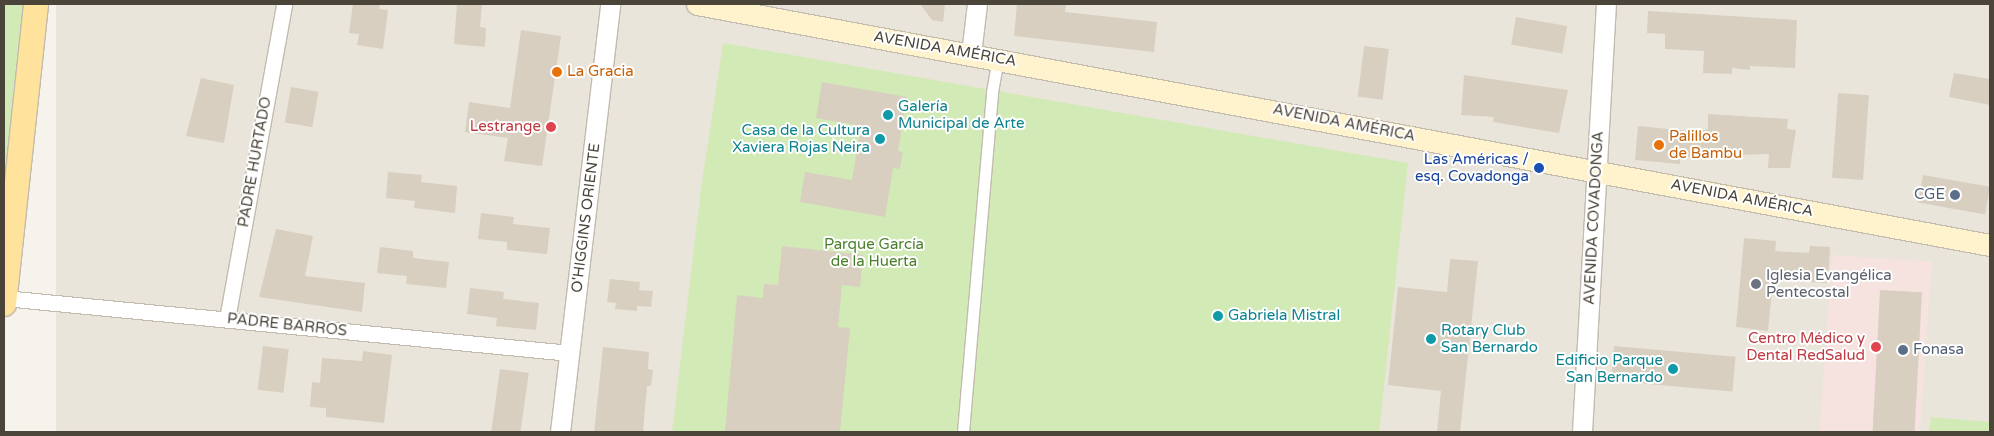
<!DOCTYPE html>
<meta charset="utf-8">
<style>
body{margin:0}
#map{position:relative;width:1994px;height:436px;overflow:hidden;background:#f6f3ec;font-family:"Varela Round",sans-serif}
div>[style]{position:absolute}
.residential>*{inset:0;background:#eae5da;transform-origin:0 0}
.medical>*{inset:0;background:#f6e3e0;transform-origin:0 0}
.green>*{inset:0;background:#d2eab5}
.building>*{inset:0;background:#d8cfc1;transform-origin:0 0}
.roads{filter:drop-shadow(1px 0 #c2bbae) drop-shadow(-1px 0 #c2bbae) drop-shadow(0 1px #c2bbae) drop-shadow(0 -1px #c2bbae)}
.pedestrian>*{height:11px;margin:-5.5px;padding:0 5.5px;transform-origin:5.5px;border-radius:5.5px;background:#fff}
.minor>*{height:15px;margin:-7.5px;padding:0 7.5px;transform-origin:7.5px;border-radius:7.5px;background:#fff}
.tertiary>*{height:19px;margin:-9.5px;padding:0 9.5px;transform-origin:9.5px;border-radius:9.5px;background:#fff}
.secondary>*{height:21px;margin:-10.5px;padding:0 10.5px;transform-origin:10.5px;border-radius:10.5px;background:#fff3cd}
.primary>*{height:24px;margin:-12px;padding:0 12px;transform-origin:12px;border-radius:12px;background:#ffe39c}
.dots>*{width:14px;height:14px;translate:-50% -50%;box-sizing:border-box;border:2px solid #fff;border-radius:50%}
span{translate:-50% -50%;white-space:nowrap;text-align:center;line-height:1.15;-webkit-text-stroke:4px #fff;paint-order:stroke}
.street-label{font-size:15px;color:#4b4439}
.food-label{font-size:15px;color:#c56008}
.left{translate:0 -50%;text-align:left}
.culture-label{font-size:15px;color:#0d838f}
.right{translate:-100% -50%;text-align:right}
.health-label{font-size:15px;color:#be3a42}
.transit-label{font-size:15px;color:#164399}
.service-label{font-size:15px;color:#4e5e75}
.park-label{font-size:15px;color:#4a7f2a}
.worship-label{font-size:15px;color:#5b616d}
.frame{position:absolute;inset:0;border:5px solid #4b4439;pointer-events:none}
</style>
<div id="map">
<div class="residential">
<i style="left:56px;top:4px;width:1934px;height:430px"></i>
</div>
<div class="medical">
<i style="left:1832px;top:255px;width:100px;height:177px;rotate:4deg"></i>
</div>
<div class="green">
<i style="clip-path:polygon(4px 4px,25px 4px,4px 205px)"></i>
<i style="clip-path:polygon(723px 43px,1408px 163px,1379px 432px,672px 432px,701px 189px)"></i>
<i style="clip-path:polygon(1931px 417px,1990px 422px,1990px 432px,1929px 432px)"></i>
</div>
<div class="building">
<i style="clip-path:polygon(353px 4px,380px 4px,379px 9px,388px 10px,383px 49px,357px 45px,359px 34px,349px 33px)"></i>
<i style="clip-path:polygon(457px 4px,482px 4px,480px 27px,486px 28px,485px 47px,454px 44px)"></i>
<i style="clip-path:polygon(920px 4px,945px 4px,943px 22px,932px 20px)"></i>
<i style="clip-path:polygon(1017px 4px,1066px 4px,1065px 12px,1157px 22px,1154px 52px,1014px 36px)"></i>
<i style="clip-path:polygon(1648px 11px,1797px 20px,1795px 68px,1750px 66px,1750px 70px,1732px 68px,1732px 74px,1703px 73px,1704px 51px,1665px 49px,1665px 34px,1647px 33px)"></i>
<i style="left:1516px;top:17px;width:52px;height:28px;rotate:10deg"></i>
<i style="clip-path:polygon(521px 30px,561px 36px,542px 166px,504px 161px,508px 138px,465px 132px,469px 102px,510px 108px)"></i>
<i style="left:1364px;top:46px;width:25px;height:51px;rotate:7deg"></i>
<i style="clip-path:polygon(1954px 73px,1990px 79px,1990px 105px,1949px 97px)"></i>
<i style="clip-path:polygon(1464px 75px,1568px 90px,1559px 133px,1493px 122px,1494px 117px,1461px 115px)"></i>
<i style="clip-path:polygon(201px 78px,234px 85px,224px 143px,186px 136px)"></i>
<i style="clip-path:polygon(822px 82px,907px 97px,898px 151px,903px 152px,900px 169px,893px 168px,885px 217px,800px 202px,805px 172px,852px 180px,861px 126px,816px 118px)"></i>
<i style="left:291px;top:87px;width:28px;height:36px;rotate:10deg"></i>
<i style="left:1838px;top:93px;width:31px;height:85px;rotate:4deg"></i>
<i style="clip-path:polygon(1708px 114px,1788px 119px,1787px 129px,1796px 130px,1790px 168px,1768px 168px,1769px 154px,1680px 157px,1680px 164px,1635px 160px,1638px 126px,1699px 132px,1708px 129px)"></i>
<i style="clip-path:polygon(388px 172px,422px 175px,421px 182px,457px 186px,455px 213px,414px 208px,415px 201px,386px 198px)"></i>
<i style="left:1923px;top:175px;width:68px;height:28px;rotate:10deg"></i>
<i style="clip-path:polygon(481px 213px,514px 217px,513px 224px,550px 228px,547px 254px,507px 250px,507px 242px,478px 239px)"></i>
<i style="clip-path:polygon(276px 229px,313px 236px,305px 276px,365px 283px,362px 312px,259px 297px)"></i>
<i style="clip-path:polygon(1744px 238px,1776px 241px,1775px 251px,1809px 253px,1810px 246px,1830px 247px,1828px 283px,1773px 280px,1768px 331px,1736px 327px)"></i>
<i style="clip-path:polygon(782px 246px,863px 255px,860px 287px,842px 285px,838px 327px,850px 328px,840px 432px,725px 432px,737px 295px,763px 298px,764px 284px,778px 285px)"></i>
<i style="clip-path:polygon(380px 247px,413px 251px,413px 258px,449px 262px,446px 288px,406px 284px,407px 276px,377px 273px)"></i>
<i style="clip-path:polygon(1450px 259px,1478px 261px,1460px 432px,1437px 432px,1441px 391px,1388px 385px,1398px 287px,1447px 292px)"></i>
<i style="clip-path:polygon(610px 279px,640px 282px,639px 290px,653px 291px,651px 307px,637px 306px,637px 311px,615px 309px,616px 303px,607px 302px)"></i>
<i style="clip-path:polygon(470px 288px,504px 292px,503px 299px,539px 303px,536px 330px,496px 326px,497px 318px,467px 314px)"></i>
<i style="left:1880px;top:290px;width:42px;height:142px;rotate:3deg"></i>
<i style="left:263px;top:346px;width:26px;height:44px;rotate:7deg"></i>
<i style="left:1614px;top:346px;width:122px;height:35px;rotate:5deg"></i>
<i style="clip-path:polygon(603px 347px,649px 352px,648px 369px,653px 370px,651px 386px,647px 386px,643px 432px,594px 432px)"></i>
<i style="clip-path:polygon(363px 351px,392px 355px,384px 423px,326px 417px,326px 408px,310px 407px,312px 382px,320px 383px,322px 358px,362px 361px)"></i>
<i style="left:500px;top:369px;width:29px;height:63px;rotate:8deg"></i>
</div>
<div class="roads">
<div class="pedestrian">
<i style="left:963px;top:432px;width:341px;rotate:-85.1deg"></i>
<i style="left:992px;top:92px;width:34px;rotate:-80deg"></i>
</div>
<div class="minor">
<i style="left:4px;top:298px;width:569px;rotate:5.55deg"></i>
<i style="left:227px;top:319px;width:320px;rotate:-79.7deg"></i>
</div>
<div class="tertiary">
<i style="left:971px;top:54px;width:50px;rotate:-83.2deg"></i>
<i style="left:560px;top:432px;width:431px;rotate:-83.3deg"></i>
<i style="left:1582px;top:432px;width:429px;rotate:-86.8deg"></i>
</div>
<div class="secondary">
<i style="left:697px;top:4px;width:1315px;rotate:10.56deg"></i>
</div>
<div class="primary">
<i style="left:4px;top:304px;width:302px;rotate:-83.9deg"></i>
</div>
</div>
<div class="dots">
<i style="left:557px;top:72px;background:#e8710a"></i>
<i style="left:888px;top:115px;background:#0f9aa8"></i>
<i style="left:551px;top:127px;background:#e0444e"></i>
<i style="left:880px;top:139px;background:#0f9aa8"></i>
<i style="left:1659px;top:145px;background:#e8710a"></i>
<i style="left:1539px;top:168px;background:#1a4fb4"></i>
<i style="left:1955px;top:195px;background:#5c6f8a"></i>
<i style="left:1756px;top:284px;background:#6b7280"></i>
<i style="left:1218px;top:316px;background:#0f9aa8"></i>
<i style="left:1431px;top:339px;background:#0f9aa8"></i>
<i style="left:1876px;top:347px;background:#e0444e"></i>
<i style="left:1903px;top:350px;background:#5c6f8a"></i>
<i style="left:1673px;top:369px;background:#0f9aa8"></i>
</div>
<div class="street-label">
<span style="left:945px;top:49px;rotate:10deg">AVENIDA AMÉRICA</span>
<span style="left:1344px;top:123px;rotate:11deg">AVENIDA AMÉRICA</span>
<span style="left:255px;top:162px;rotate:-80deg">PADRE HURTADO</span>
<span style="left:1742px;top:198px;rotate:11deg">AVENIDA AMÉRICA</span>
<span style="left:586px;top:218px;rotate:-83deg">O'HIGGINS ORIENTE</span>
<span style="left:1594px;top:218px;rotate:-87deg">AVENIDA COVADONGA</span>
<span style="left:287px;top:325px;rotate:6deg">PADRE BARROS</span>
</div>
<div class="food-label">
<span class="left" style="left:567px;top:72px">La Gracia</span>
<span class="left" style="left:1669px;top:145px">Palillos<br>de Bambu</span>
</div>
<div class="culture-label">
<span class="left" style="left:898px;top:115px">Galería<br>Municipal de Arte</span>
<span class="right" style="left:870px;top:139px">Casa de la Cultura<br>Xaviera Rojas Neira</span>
<span class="left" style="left:1228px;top:316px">Gabriela Mistral</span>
<span class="left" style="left:1441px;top:339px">Rotary Club<br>San Bernardo</span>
<span class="right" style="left:1663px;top:369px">Edificio Parque<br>San Bernardo</span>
</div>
<div class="health-label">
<span class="right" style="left:541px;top:127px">Lestrange</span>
<span class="right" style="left:1865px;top:347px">Centro Médico y<br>Dental RedSalud</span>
</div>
<div class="transit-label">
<span class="right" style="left:1529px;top:168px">Las Américas /<br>esq. Covadonga</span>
</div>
<div class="service-label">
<span class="right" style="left:1945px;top:195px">CGE</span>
<span class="left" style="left:1913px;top:350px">Fonasa</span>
</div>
<div class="park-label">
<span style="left:874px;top:253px">Parque García<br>de la Huerta</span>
</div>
<div class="worship-label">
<span class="left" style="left:1766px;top:284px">Iglesia Evangélica<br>Pentecostal</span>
</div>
<div class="frame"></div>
</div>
